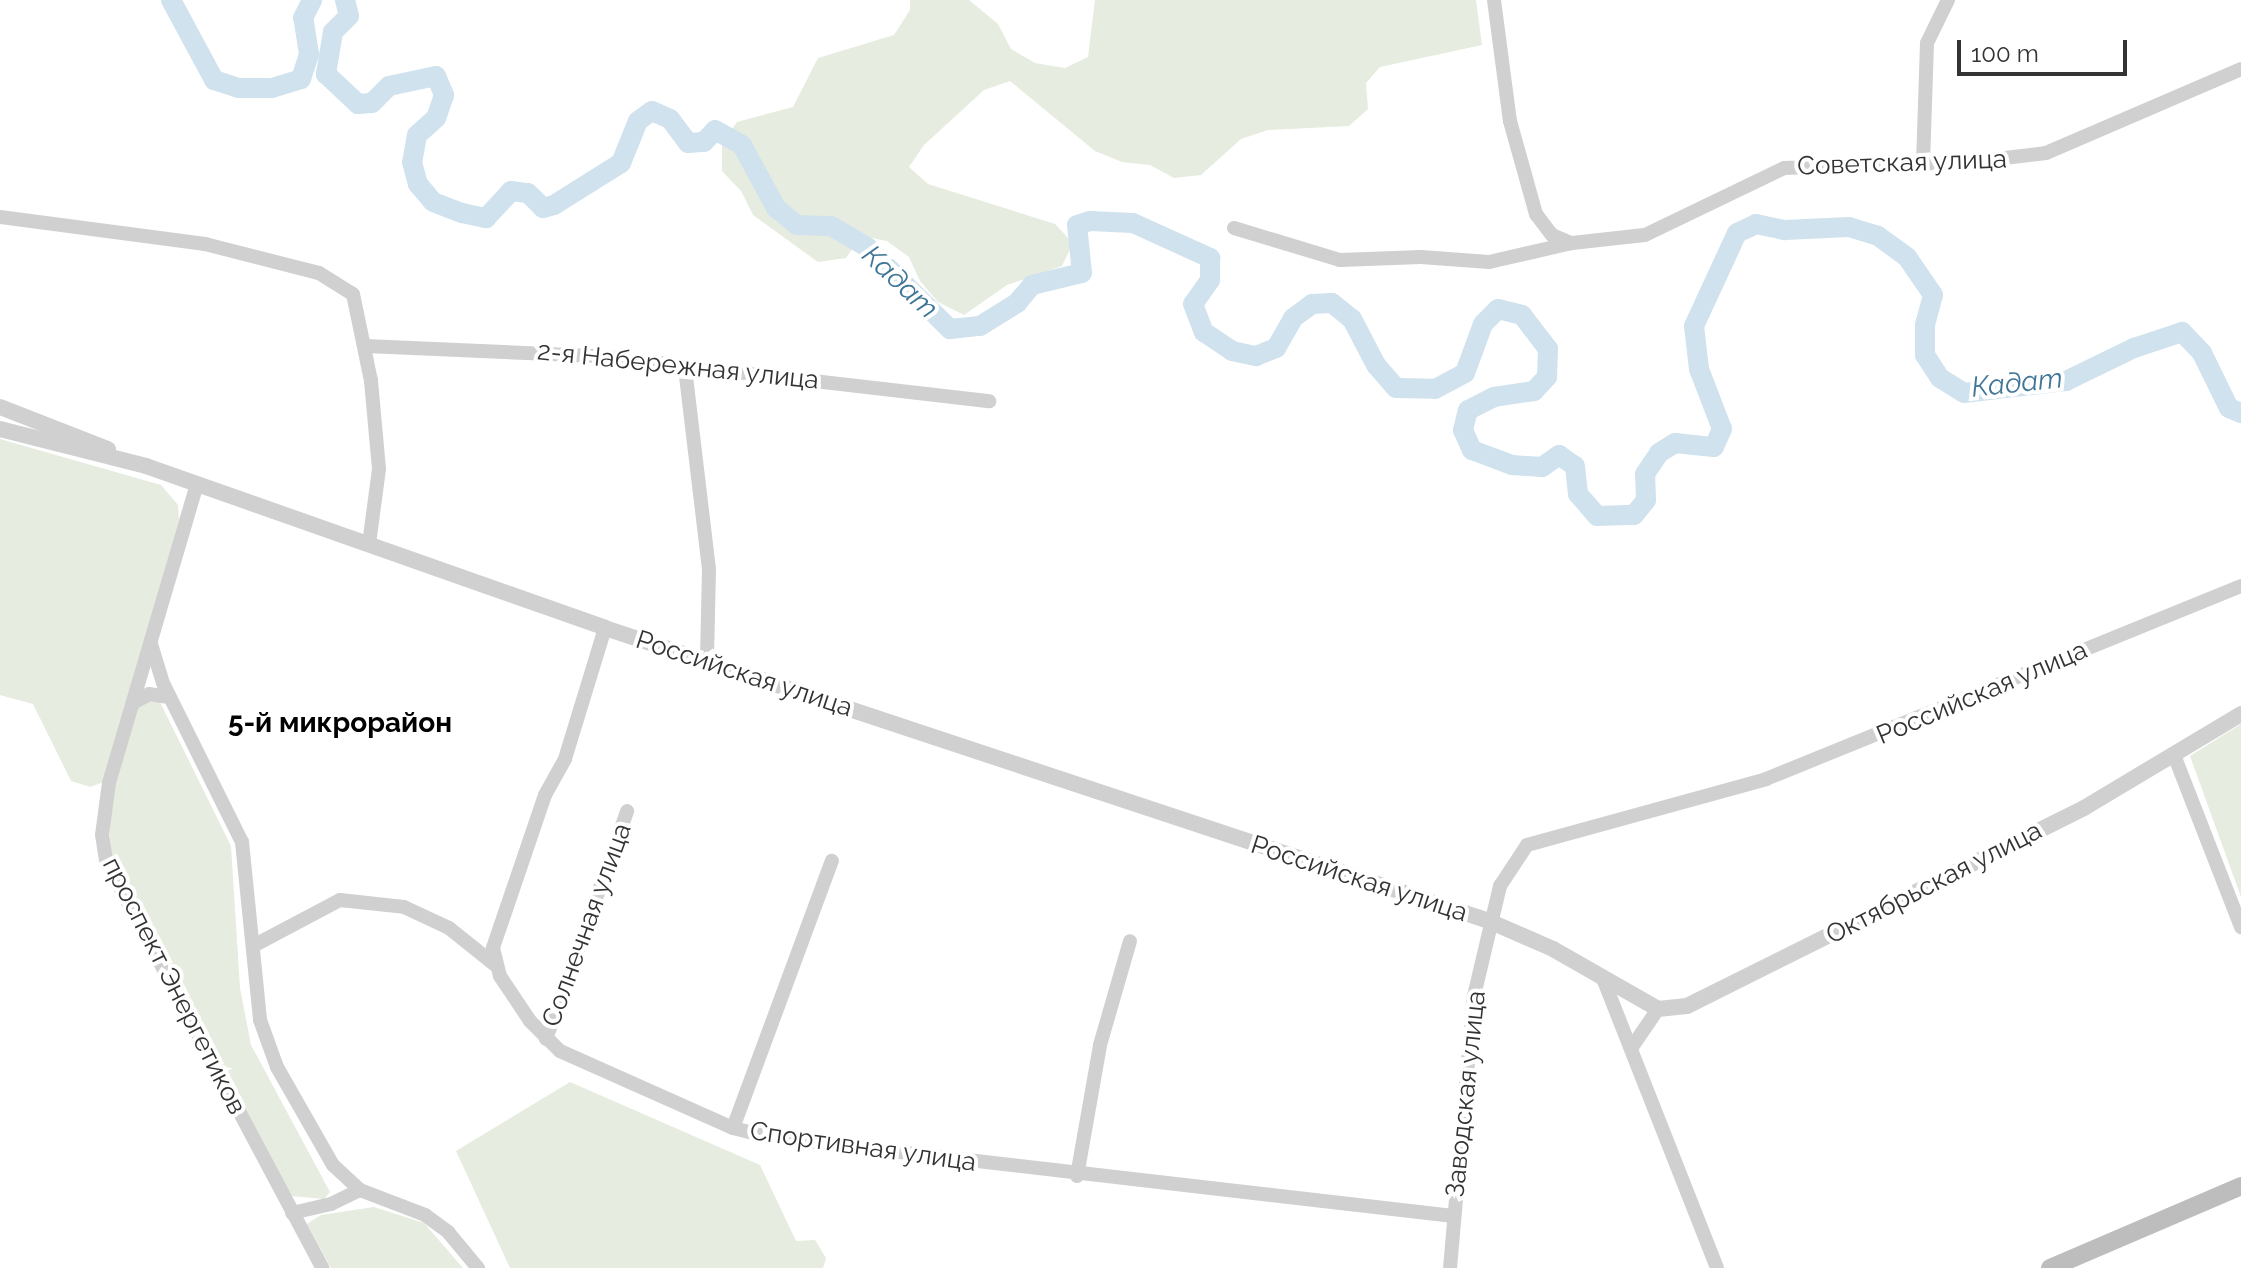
<!DOCTYPE html>
<meta charset="utf-8">
<style>
body{margin:0}
#map{position:relative;width:2241px;height:1268px;overflow:hidden;background:#fff;font-family:Raleway,sans-serif}
div>[style]{position:absolute}
.green>*{inset:0;background:#e6ecdf}
.river>*{height:20px;margin:-10px;padding:0 10px;transform-origin:10px;border-radius:10px;background:#cfe2ee}
.minor>*{height:14px;margin:-7px;padding:0 7px;transform-origin:7px;border-radius:7px;background:#d0d0d0}
.tertiary>*{height:16px;margin:-8px;padding:0 8px;transform-origin:8px;border-radius:8px;background:#d0d0d0}
.secondary>*{height:18px;margin:-9px;padding:0 9px;transform-origin:9px;border-radius:9px;background:#bdbdbd}
span{translate:-50% -50%;white-space:nowrap;text-align:center;line-height:1.15;-webkit-text-stroke:8px #fff;paint-order:stroke}
.street-label{font-size:26px;color:#333}
.water-label{font-size:28px;color:#3f7597;font-style:italic}
.neighbourhood-label{font-size:28px;color:#000;font-weight:700}
.scale{position:absolute;left:1957px;top:40px;width:170px;height:36px;box-sizing:border-box;border:4px solid #333;border-top:0;padding-left:10px;font-size:24px;line-height:28px;white-space:nowrap;color:#333;-webkit-text-stroke:6px #fff;paint-order:stroke}
</style>
<div id="map">
<div class="green">
<i style="clip-path:polygon(910px 0,969px 0,998px 24px,1011px 49px,1035px 63px,1065px 68px,1088px 57px,1095px 0,1476px 0,1482px 45px,1380px 67px,1366px 83px,1368px 109px,1349px 126px,1268px 130px,1241px 139px,1201px 175px,1174px 178px,1150px 165px,1122px 162px,1095px 151px,1010px 81px,984px 90px,924px 145px,909px 167px,928px 184px,1055px 224px,1073px 243px,1062px 266px,1007px 285px,964px 315px,938px 302px,920px 281px,909px 257px,887px 241px,861px 236px,846px 258px,818px 262px,753px 215px,741px 191px,722px 171px,722px 144px,737px 122px,793px 107px,818px 58px,894px 35px,910px 10px)"></i>
<i style="clip-path:polygon(0 439px,161px 485px,178px 505px,179px 520px,104px 782px,90px 787px,71px 781px,33px 704px,0 695px)"></i>
<i style="clip-path:polygon(150px 701px,160px 702px,231px 846px,240px 988px,251px 1045px,330px 1192px,324px 1199px,291px 1196px,110px 859px,109px 808px,138px 706px)"></i>
<i style="clip-path:polygon(2241px 724px,2241px 897px,2190px 756px)"></i>
<i style="clip-path:polygon(570px 1082px,760px 1165px,796px 1241px,815px 1240px,826px 1258px,823px 1268px,510px 1268px,456px 1151px)"></i>
<i style="clip-path:polygon(374px 1207px,424px 1223px,463px 1268px,331px 1268px,307px 1224px,321px 1215px)"></i>
</div>
<div class="river">
<i style="left:171px;top:0;width:91px;rotate:61.7deg"></i>
<i style="left:214px;top:80px;width:25px;rotate:18deg"></i>
<i style="left:238px;top:88px;width:34px"></i>
<i style="left:272px;top:88px;width:30px;rotate:-17deg"></i>
<i style="left:301px;top:79px;width:26px;rotate:-72deg"></i>
<i style="left:309px;top:54px;width:36px;rotate:-99deg"></i>
<i style="left:303px;top:18px;width:20px;rotate:-63deg"></i>
<i style="left:345px;top:0;width:16px;rotate:76deg"></i>
<i style="left:349px;top:16px;width:23px;rotate:135deg"></i>
<i style="left:333px;top:32px;width:43px;rotate:99.5deg"></i>
<i style="left:326px;top:74px;width:44px;rotate:43.2deg"></i>
<i style="left:358px;top:104px;width:14px;rotate:-4deg"></i>
<i style="left:372px;top:103px;width:24px;rotate:-45deg"></i>
<i style="left:389px;top:86px;width:48px;rotate:-12deg"></i>
<i style="left:436px;top:76px;width:21px;rotate:67deg"></i>
<i style="left:444px;top:95px;width:24px;rotate:109deg"></i>
<i style="left:436px;top:118px;width:25px;rotate:138deg"></i>
<i style="left:417px;top:135px;width:27px;rotate:100deg"></i>
<i style="left:412px;top:162px;width:23px;rotate:75deg"></i>
<i style="left:418px;top:184px;width:23px;rotate:50deg"></i>
<i style="left:433px;top:202px;width:31px;rotate:21deg"></i>
<i style="left:462px;top:213px;width:25px;rotate:12deg"></i>
<i style="left:486px;top:218px;width:37px;rotate:-47deg"></i>
<i style="left:511px;top:191px;width:17px;rotate:7deg"></i>
<i style="left:528px;top:193px;width:21px;rotate:45deg"></i>
<i style="left:543px;top:208px;width:11px;rotate:-15deg"></i>
<i style="left:554px;top:205px;width:79px;rotate:-32.1deg"></i>
<i style="left:621px;top:163px;width:45px;rotate:-68deg"></i>
<i style="left:638px;top:121px;width:17px;rotate:-36deg"></i>
<i style="left:652px;top:111px;width:20px;rotate:24deg"></i>
<i style="left:670px;top:119px;width:30px;rotate:53deg"></i>
<i style="left:688px;top:143px;width:16px;rotate:-4deg"></i>
<i style="left:704px;top:142px;width:16px;rotate:-47deg"></i>
<i style="left:715px;top:130px;width:31px;rotate:29deg"></i>
<i style="left:742px;top:145px;width:72px;rotate:61.6deg"></i>
<i style="left:776px;top:208px;width:27px;rotate:39deg"></i>
<i style="left:797px;top:225px;width:34px;rotate:2deg"></i>
<i style="left:831px;top:226px;width:42px;rotate:30.3deg"></i>
<i style="left:867px;top:247px;width:117px;rotate:44.7deg"></i>
<i style="left:950px;top:329px;width:30px;rotate:-6deg"></i>
<i style="left:980px;top:326px;width:44px;rotate:-31.9deg"></i>
<i style="left:1017px;top:303px;width:23px;rotate:-50deg"></i>
<i style="left:1032px;top:285px;width:51px;rotate:-13.5deg"></i>
<i style="left:1082px;top:273px;width:48px;rotate:-95.9deg"></i>
<i style="left:1077px;top:225px;width:14px;rotate:-17deg"></i>
<i style="left:1090px;top:221px;width:43px;rotate:2.7deg"></i>
<i style="left:1133px;top:223px;width:85px;rotate:24.4deg"></i>
<i style="left:1210px;top:258px;width:22px;rotate:90deg"></i>
<i style="left:1210px;top:280px;width:29px;rotate:125deg"></i>
<i style="left:1193px;top:304px;width:30px;rotate:69deg"></i>
<i style="left:1204px;top:332px;width:34px;rotate:34deg"></i>
<i style="left:1232px;top:351px;width:25px;rotate:12deg"></i>
<i style="left:1256px;top:356px;width:22px;rotate:-22deg"></i>
<i style="left:1276px;top:348px;width:34px;rotate:-60deg"></i>
<i style="left:1293px;top:318px;width:24px;rotate:-36deg"></i>
<i style="left:1312px;top:304px;width:20px;rotate:-3deg"></i>
<i style="left:1332px;top:303px;width:26px;rotate:39deg"></i>
<i style="left:1352px;top:319px;width:52px;rotate:62.4deg"></i>
<i style="left:1376px;top:365px;width:30px;rotate:49deg"></i>
<i style="left:1396px;top:388px;width:39px;rotate:1deg"></i>
<i style="left:1435px;top:389px;width:34px;rotate:-28deg"></i>
<i style="left:1465px;top:373px;width:52px;rotate:-69.8deg"></i>
<i style="left:1483px;top:324px;width:21px;rotate:-45deg"></i>
<i style="left:1498px;top:309px;width:25px;rotate:14deg"></i>
<i style="left:1522px;top:315px;width:43px;rotate:52.6deg"></i>
<i style="left:1548px;top:349px;width:28px;rotate:92deg"></i>
<i style="left:1547px;top:377px;width:19px;rotate:133deg"></i>
<i style="left:1534px;top:391px;width:40px;rotate:171.5deg"></i>
<i style="left:1494px;top:397px;width:29px;rotate:153deg"></i>
<i style="left:1468px;top:410px;width:21px;rotate:104deg"></i>
<i style="left:1463px;top:430px;width:22px;rotate:66deg"></i>
<i style="left:1472px;top:450px;width:43px;rotate:20.6deg"></i>
<i style="left:1512px;top:465px;width:30px;rotate:4deg"></i>
<i style="left:1542px;top:467px;width:21px;rotate:-35deg"></i>
<i style="left:1559px;top:455px;width:19px;rotate:35deg"></i>
<i style="left:1575px;top:466px;width:28px;rotate:84deg"></i>
<i style="left:1578px;top:494px;width:29px;rotate:49deg"></i>
<i style="left:1597px;top:516px;width:37px;rotate:-2deg"></i>
<i style="left:1634px;top:515px;width:19px;rotate:-51deg"></i>
<i style="left:1646px;top:500px;width:26px;rotate:-92deg"></i>
<i style="left:1645px;top:474px;width:25px;rotate:-56deg"></i>
<i style="left:1659px;top:453px;width:19px;rotate:-32deg"></i>
<i style="left:1675px;top:443px;width:39px;rotate:6deg"></i>
<i style="left:1714px;top:447px;width:20px;rotate:-66deg"></i>
<i style="left:1722px;top:429px;width:64px;rotate:-111deg"></i>
<i style="left:1699px;top:369px;width:43px;rotate:-96.6deg"></i>
<i style="left:1694px;top:326px;width:102px;rotate:-65.2deg"></i>
<i style="left:1737px;top:233px;width:21px;rotate:-25deg"></i>
<i style="left:1756px;top:224px;width:30px;rotate:12deg"></i>
<i style="left:1785px;top:230px;width:64px;rotate:-2.7deg"></i>
<i style="left:1849px;top:227px;width:30px;rotate:17deg"></i>
<i style="left:1878px;top:236px;width:36px;rotate:36deg"></i>
<i style="left:1907px;top:257px;width:46px;rotate:55.6deg"></i>
<i style="left:1933px;top:295px;width:31px;rotate:105deg"></i>
<i style="left:1925px;top:325px;width:30px;rotate:90deg"></i>
<i style="left:1925px;top:355px;width:27px;rotate:57deg"></i>
<i style="left:1940px;top:378px;width:28px;rotate:32deg"></i>
<i style="left:1964px;top:393px;width:103px;rotate:-6.7deg"></i>
<i style="left:2066px;top:381px;width:76px;rotate:-25.9deg"></i>
<i style="left:2134px;top:348px;width:51px;rotate:-18.4deg"></i>
<i style="left:2182px;top:332px;width:29px;rotate:46deg"></i>
<i style="left:2202px;top:353px;width:61px;rotate:63.9deg"></i>
<i style="left:2229px;top:408px;width:13px;rotate:23deg"></i>
</div>
<div class="minor">
<i style="left:1494px;top:0;width:122px;rotate:82.5deg"></i>
<i style="left:1510px;top:121px;width:97px;rotate:74.4deg"></i>
<i style="left:1536px;top:214px;width:26px;rotate:53deg"></i>
<i style="left:1552px;top:235px;width:21px;rotate:23deg"></i>
<i style="left:1923px;top:164px;width:121px;rotate:-88.1deg"></i>
<i style="left:1927px;top:43px;width:48px;rotate:-64deg"></i>
<i style="left:0;top:217px;width:207px;rotate:7.5deg"></i>
<i style="left:205px;top:244px;width:118px;rotate:14.3deg"></i>
<i style="left:319px;top:273px;width:40px;rotate:32deg"></i>
<i style="left:353px;top:294px;width:89px;rotate:78.3deg"></i>
<i style="left:371px;top:381px;width:88px;rotate:84.8deg"></i>
<i style="left:379px;top:469px;width:76px;rotate:97.6deg"></i>
<i style="left:1234px;top:228px;width:111px;rotate:16.8deg"></i>
<i style="left:1340px;top:260px;width:81px;rotate:-2.1deg"></i>
<i style="left:1421px;top:257px;width:68px;rotate:4.2deg"></i>
<i style="left:1489px;top:262px;width:85px;rotate:-12.9deg"></i>
<i style="left:1572px;top:243px;width:73px;rotate:-6.3deg"></i>
<i style="left:1645px;top:235px;width:154px;rotate:-25.7deg"></i>
<i style="left:1784px;top:168px;width:187px;rotate:-1.8deg"></i>
<i style="left:1971px;top:162px;width:76px;rotate:-6.8deg"></i>
<i style="left:2046px;top:153px;width:212px;rotate:-23.3deg"></i>
<i style="left:366px;top:346px;width:232px;rotate:2.5deg"></i>
<i style="left:598px;top:356px;width:394px;rotate:6.6deg"></i>
<i style="left:685px;top:368px;width:203px;rotate:83.2deg"></i>
<i style="left:709px;top:570px;width:90px;rotate:91.3deg"></i>
<i style="left:197px;top:484px;width:312px;rotate:106.4deg"></i>
<i style="left:109px;top:783px;width:52px;rotate:97.7deg"></i>
<i style="left:102px;top:835px;width:26px;rotate:81deg"></i>
<i style="left:106px;top:861px;width:461px;rotate:62deg"></i>
<i style="left:605px;top:628px;width:137px;rotate:107deg"></i>
<i style="left:565px;top:759px;width:41px;rotate:119.1deg"></i>
<i style="left:545px;top:795px;width:162px;rotate:108.8deg"></i>
<i style="left:493px;top:948px;width:29px;rotate:76deg"></i>
<i style="left:500px;top:976px;width:54px;rotate:56.3deg"></i>
<i style="left:530px;top:1021px;width:42px;rotate:45deg"></i>
<i style="left:560px;top:1051px;width:189px;rotate:24deg"></i>
<i style="left:733px;top:1128px;width:37px;rotate:14deg"></i>
<i style="left:769px;top:1137px;width:689px;rotate:6.59deg"></i>
<i style="left:151px;top:644px;width:41px;rotate:72.9deg"></i>
<i style="left:163px;top:683px;width:178px;rotate:63.6deg"></i>
<i style="left:242px;top:842px;width:179px;rotate:84.2deg"></i>
<i style="left:260px;top:1020px;width:50px;rotate:70.1deg"></i>
<i style="left:277px;top:1067px;width:113px;rotate:60.3deg"></i>
<i style="left:333px;top:1165px;width:37px;rotate:43deg"></i>
<i style="left:360px;top:1190px;width:70px;rotate:21deg"></i>
<i style="left:425px;top:1215px;width:29px;rotate:36deg"></i>
<i style="left:448px;top:1232px;width:47px;rotate:50.2deg"></i>
<i style="left:133px;top:703px;width:18px;rotate:-29deg"></i>
<i style="left:149px;top:694px;width:20px;rotate:9deg"></i>
<i style="left:2174px;top:755px;width:185px;rotate:68.7deg"></i>
<i style="left:253px;top:946px;width:98px;rotate:-27.9deg"></i>
<i style="left:340px;top:900px;width:64px;rotate:6.2deg"></i>
<i style="left:404px;top:907px;width:50px;rotate:25deg"></i>
<i style="left:449px;top:928px;width:58px;rotate:38.7deg"></i>
<i style="left:1604px;top:981px;width:308px;rotate:68.5deg"></i>
<i style="left:546px;top:1039px;width:242px;rotate:-70.4deg"></i>
<i style="left:1632px;top:1047px;width:46px;rotate:-55.6deg"></i>
<i style="left:733px;top:1128px;width:285px;rotate:-69.7deg"></i>
<i style="left:1077px;top:1176px;width:133px;rotate:-80deg"></i>
<i style="left:1100px;top:1045px;width:108px;rotate:-73.9deg"></i>
<i style="left:292px;top:1213px;width:40px;rotate:-13deg"></i>
<i style="left:331px;top:1204px;width:32px;rotate:-26deg"></i>
<i style="left:1450px;top:1268px;width:273px;rotate:-85deg"></i>
<i style="left:1474px;top:996px;width:113px;rotate:-76.7deg"></i>
<i style="left:1500px;top:886px;width:49px;rotate:-56.6deg"></i>
<i style="left:1527px;top:845px;width:248px;rotate:-15.4deg"></i>
<i style="left:1766px;top:779px;width:513px;rotate:-22.11deg"></i>
</div>
<div class="tertiary">
<i style="left:0;top:407px;width:116px;rotate:21.3deg"></i>
<i style="left:0;top:429px;width:151px;rotate:14.2deg"></i>
<i style="left:146px;top:466px;width:487px;rotate:19.4deg"></i>
<i style="left:605px;top:628px;width:931px;rotate:18.34deg"></i>
<i style="left:1489px;top:921px;width:70px;rotate:23.6deg"></i>
<i style="left:1553px;top:949px;width:121px;rotate:29.7deg"></i>
<i style="left:1658px;top:1009px;width:29px;rotate:-6deg"></i>
<i style="left:1687px;top:1006px;width:444px;rotate:-26.5deg"></i>
<i style="left:2084px;top:808px;width:183px;rotate:-30.9deg"></i>
</div>
<div class="secondary">
<i style="left:2050px;top:1268px;width:208px;rotate:-23.2deg"></i>
</div>
<div class="street-label">
<span style="left:1902px;top:163px;rotate:-2deg">Советская улица</span>
<span style="left:678px;top:366px;rotate:6deg">2-я Набережная улица</span>
<span style="left:744px;top:674px;rotate:18deg">Российская улица</span>
<span style="left:1982px;top:693px;rotate:-23deg">Российская улица</span>
<span style="left:1359px;top:879px;rotate:18deg">Российская улица</span>
<span style="left:1934px;top:883px;rotate:-27deg">Октябрьская улица</span>
<span style="left:587px;top:925px;rotate:-70deg">Солнечная улица</span>
<span style="left:174px;top:986px;rotate:63deg">проспект Энергетиков</span>
<span style="left:1466px;top:1094px;rotate:-84deg">Заводская улица</span>
<span style="left:863px;top:1147px;rotate:8deg">Спортивная улица</span>
</div>
<div class="water-label">
<span style="left:900px;top:282px;rotate:43deg">Кадат</span>
<span style="left:2017px;top:383px;rotate:-6deg">Кадат</span>
</div>
<div class="neighbourhood-label">
<span style="left:340px;top:723px">5-й микрорайон</span>
</div>
<div class="scale">100 m</div>
</div>
